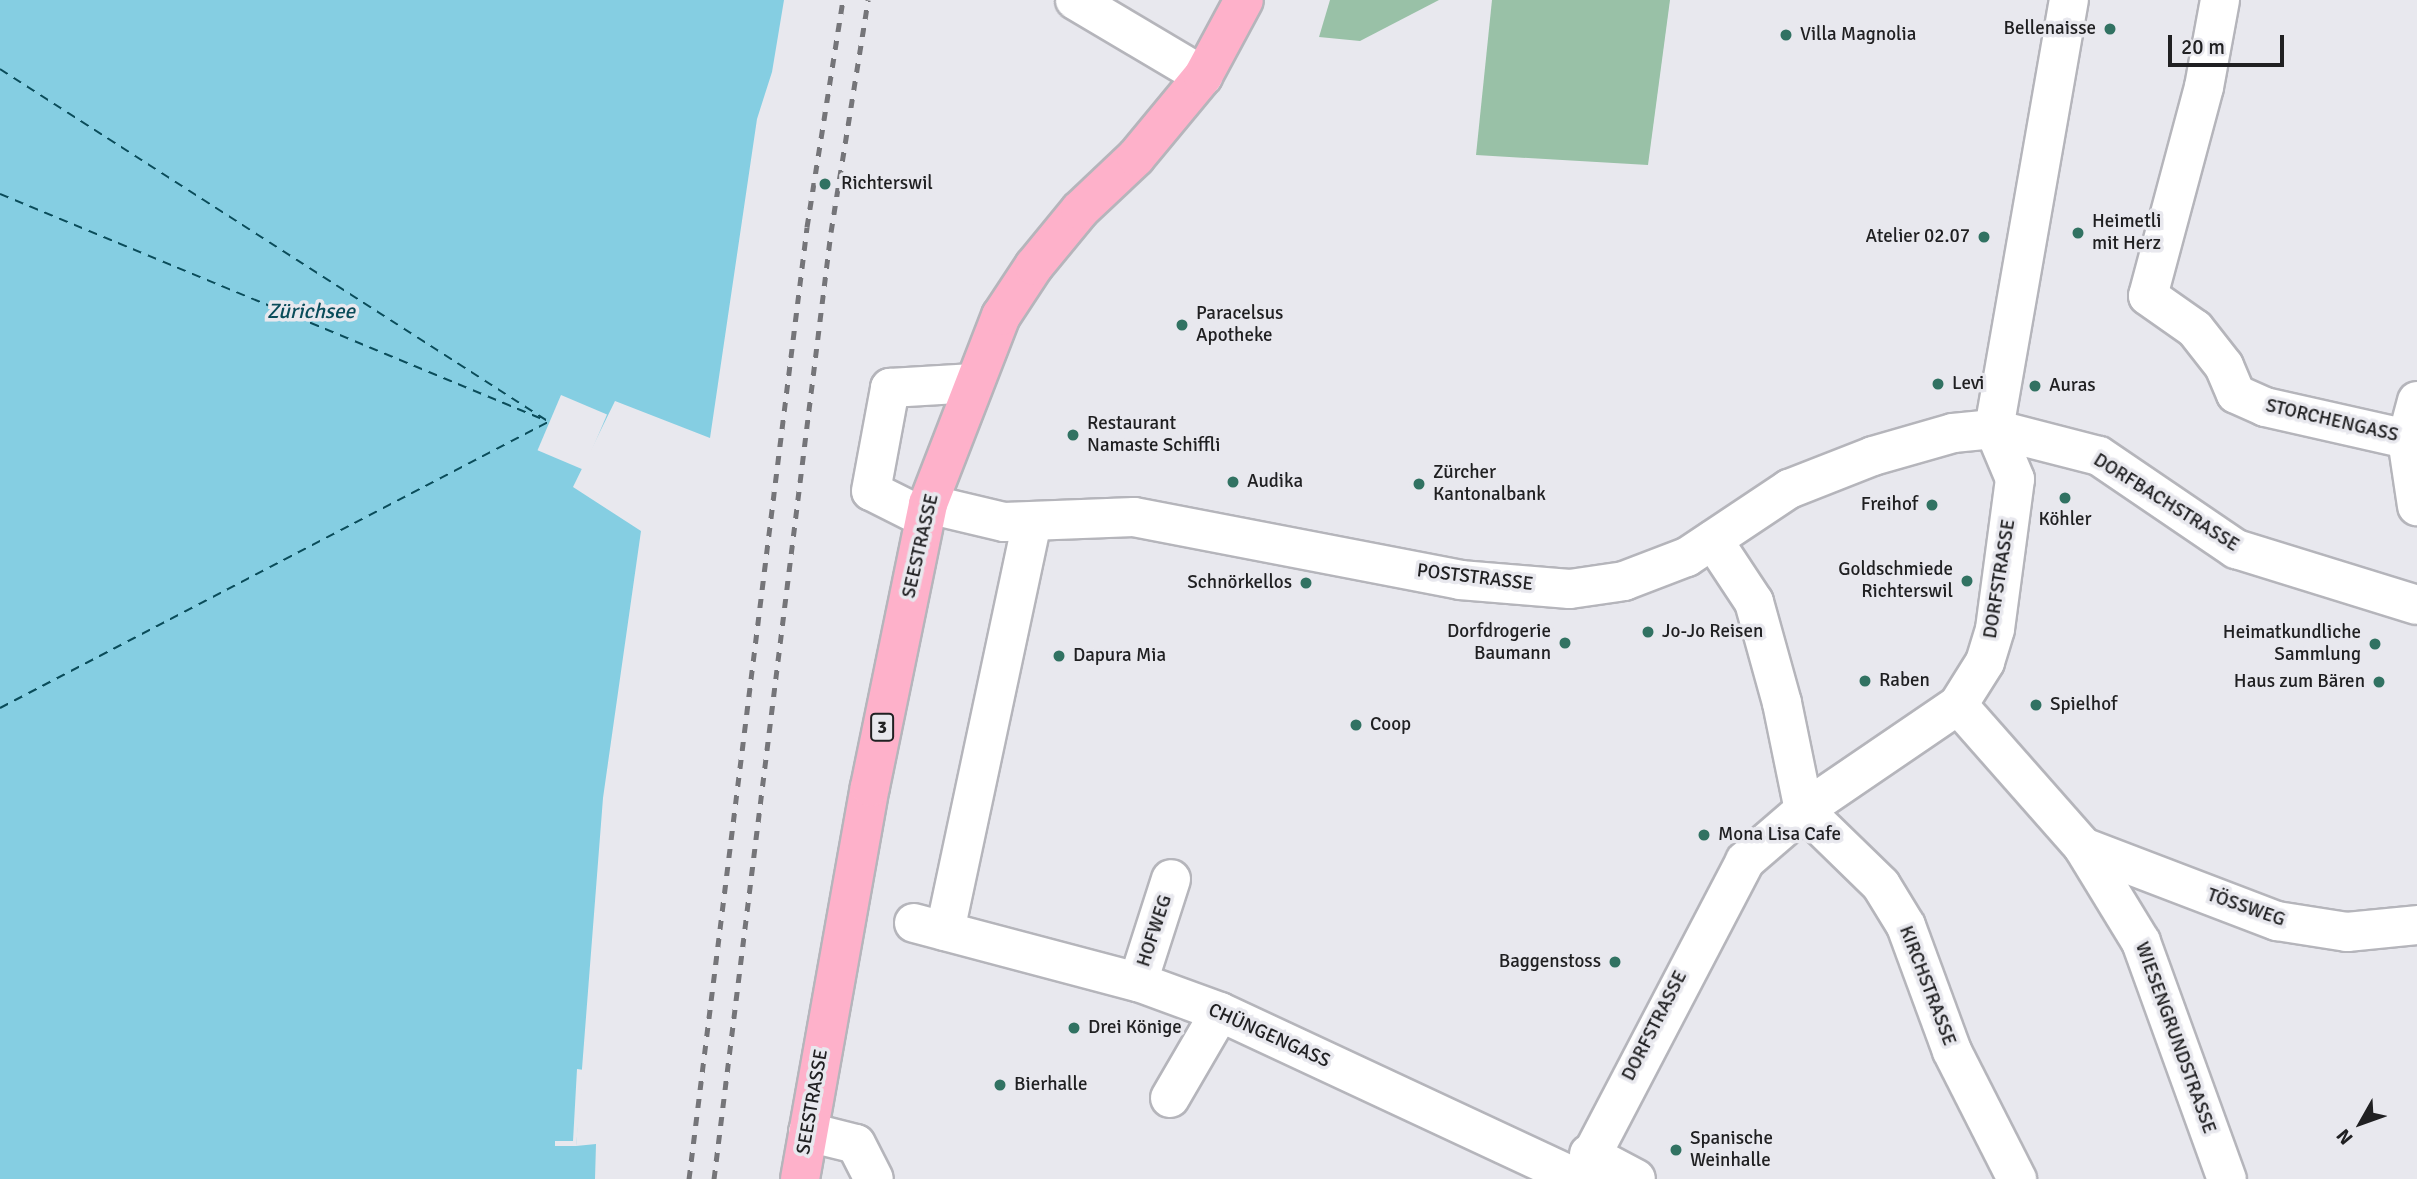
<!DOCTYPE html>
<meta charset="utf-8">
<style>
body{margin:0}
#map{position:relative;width:2417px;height:1179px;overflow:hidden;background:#e8e8ee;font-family:Signika,sans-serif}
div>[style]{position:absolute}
.green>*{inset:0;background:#99c1a7}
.water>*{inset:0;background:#85cee2}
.pier>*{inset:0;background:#e8e8ee;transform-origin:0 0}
.ferry>*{height:2px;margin-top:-1px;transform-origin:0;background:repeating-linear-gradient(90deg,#0a4c5a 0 9px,transparent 0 16px)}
.roads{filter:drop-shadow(2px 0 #b5b5bb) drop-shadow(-2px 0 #b5b5bb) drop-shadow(0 2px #b5b5bb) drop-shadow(0 -2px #b5b5bb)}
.minor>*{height:38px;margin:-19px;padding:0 19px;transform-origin:19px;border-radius:19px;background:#fff}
.major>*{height:38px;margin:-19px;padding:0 19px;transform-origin:19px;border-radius:19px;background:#feb1ca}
.rail>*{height:5px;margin-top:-2.5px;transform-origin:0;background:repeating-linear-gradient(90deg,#757579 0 9px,transparent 0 18px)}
.dots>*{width:19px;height:19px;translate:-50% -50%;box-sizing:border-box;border:4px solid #e8e8ee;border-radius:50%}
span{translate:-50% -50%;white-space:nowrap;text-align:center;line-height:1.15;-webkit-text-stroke:7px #e8e8ee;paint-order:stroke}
.shield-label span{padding:2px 5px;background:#e8e8ee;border:2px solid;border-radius:5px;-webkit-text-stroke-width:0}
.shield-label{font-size:18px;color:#202022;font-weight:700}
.poi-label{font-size:19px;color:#202022}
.right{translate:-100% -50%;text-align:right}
.left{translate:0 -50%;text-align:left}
.street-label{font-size:19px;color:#202022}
.water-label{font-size:21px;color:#0a4c5a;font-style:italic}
.north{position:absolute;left:2326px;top:1088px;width:70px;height:70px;-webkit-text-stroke:5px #e8e8ee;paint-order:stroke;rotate:230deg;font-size:19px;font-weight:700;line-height:28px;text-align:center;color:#202022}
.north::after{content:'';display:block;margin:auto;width:24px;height:32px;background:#202022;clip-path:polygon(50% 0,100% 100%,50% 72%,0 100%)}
.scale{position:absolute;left:2168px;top:35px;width:116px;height:32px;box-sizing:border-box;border:4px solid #202022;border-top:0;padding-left:9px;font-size:21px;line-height:24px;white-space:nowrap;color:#202022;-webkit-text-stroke:5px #e8e8ee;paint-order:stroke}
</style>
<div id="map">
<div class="green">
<i style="clip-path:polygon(1330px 0,1439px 0,1360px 41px,1319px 37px)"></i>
<i style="clip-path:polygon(1492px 0,1670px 0,1648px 165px,1476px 155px)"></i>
</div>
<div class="water">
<i style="clip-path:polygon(0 0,784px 0,772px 72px,757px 119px,710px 438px,615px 401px,573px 487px,641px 531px,603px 798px,576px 1146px,596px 1144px,595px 1179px,0 1179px)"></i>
</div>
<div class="pier">
<i style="left:561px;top:395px;width:50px;height:60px;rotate:23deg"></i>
<i style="clip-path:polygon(577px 1069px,584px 1070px,576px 1146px,555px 1146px,555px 1141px,573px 1141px)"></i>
</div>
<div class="ferry">
<i style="left:0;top:69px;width:653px;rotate:32.74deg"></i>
<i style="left:0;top:194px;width:587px;rotate:22.54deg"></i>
<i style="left:0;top:708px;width:618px;rotate:-27.56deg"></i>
</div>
<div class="roads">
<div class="minor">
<i style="left:1075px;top:0;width:149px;rotate:30.7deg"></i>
<i style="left:2220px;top:0;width:88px;rotate:100.4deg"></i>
<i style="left:2204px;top:87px;width:216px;rotate:105deg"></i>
<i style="left:2148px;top:296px;width:57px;rotate:35.1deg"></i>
<i style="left:2195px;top:329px;width:47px;rotate:51.9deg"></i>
<i style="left:2224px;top:366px;width:30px;rotate:67deg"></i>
<i style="left:2236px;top:394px;width:32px;rotate:24deg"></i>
<i style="left:2265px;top:407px;width:146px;rotate:12.7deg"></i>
<i style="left:2417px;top:401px;width:39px;rotate:105deg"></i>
<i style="left:2407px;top:439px;width:68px;rotate:81.5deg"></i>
<i style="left:928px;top:504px;width:78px;rotate:13.3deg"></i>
<i style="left:1004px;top:522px;width:130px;rotate:-2.2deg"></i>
<i style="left:1134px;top:517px;width:332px;rotate:10.9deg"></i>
<i style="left:1460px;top:580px;width:110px;rotate:4.7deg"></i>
<i style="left:1570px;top:589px;width:55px;rotate:-8.4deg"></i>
<i style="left:1624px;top:581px;width:67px;rotate:-20.9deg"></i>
<i style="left:1687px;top:557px;width:123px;rotate:-33.7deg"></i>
<i style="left:1789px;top:489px;width:90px;rotate:-21.4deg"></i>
<i style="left:1873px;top:456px;width:83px;rotate:-16deg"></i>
<i style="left:1953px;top:433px;width:41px;rotate:-5.6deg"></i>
<i style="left:1994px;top:429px;width:108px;rotate:14.4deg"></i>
<i style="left:2099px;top:456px;width:166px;rotate:34.2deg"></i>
<i style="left:2236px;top:549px;width:189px;rotate:17.2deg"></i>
<i style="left:925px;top:518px;width:60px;rotate:-153.4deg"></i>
<i style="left:871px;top:491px;width:105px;rotate:-79.5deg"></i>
<i style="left:890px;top:388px;width:84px;rotate:-3.4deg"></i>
<i style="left:1713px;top:540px;width:74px;rotate:56.5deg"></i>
<i style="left:1754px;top:602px;width:105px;rotate:74.5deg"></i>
<i style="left:1782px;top:703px;width:109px;rotate:78.4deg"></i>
<i style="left:1804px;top:810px;width:107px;rotate:44.2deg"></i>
<i style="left:1881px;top:885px;width:48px;rotate:58.6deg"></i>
<i style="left:1906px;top:926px;width:133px;rotate:69.8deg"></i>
<i style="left:1952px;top:1051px;width:144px;rotate:63.1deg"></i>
<i style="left:1958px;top:705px;width:189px;rotate:48.6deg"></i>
<i style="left:2083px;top:847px;width:111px;rotate:58.6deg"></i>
<i style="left:2141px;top:942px;width:252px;rotate:70.1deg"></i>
<i style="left:2083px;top:847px;width:208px;rotate:20.9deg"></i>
<i style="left:2277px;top:921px;width:71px;rotate:8.9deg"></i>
<i style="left:2347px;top:932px;width:70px;rotate:-5.7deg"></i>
<i style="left:914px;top:923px;width:232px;rotate:14.8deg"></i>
<i style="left:1138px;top:982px;width:87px;rotate:20.1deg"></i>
<i style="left:1220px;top:1012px;width:395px;rotate:25deg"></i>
<i style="left:945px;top:931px;width:417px;rotate:-78deg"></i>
<i style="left:1138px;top:982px;width:108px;rotate:-72.2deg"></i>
<i style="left:1170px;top:1098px;width:99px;rotate:-59.8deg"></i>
<i style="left:808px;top:1132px;width:49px;rotate:14deg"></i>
<i style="left:856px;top:1144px;width:39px;rotate:63deg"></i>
<i style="left:1589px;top:1154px;width:53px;rotate:28deg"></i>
<i style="left:1579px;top:1179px;width:359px;rotate:-62.4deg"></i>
<i style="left:1745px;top:861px;width:78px;rotate:-40.8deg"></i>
<i style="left:1804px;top:810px;width:186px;rotate:-34.3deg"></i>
<i style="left:1958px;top:705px;width:51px;rotate:-57.9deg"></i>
<i style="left:1985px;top:662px;width:34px;rotate:-73deg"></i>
<i style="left:1995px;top:629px;width:151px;rotate:-82.4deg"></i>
<i style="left:2015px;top:479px;width:54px;rotate:-112.8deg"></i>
<i style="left:1994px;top:429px;width:436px;rotate:-80.1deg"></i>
</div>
<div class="major">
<i style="left:800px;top:1179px;width:398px;rotate:-79.9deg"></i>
<i style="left:870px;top:787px;width:289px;rotate:-78.4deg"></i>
<i style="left:928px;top:504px;width:202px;rotate:-68.8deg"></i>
<i style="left:1001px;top:316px;width:60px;rotate:-56.6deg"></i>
<i style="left:1034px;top:266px;width:72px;rotate:-50.6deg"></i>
<i style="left:1080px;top:210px;width:77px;rotate:-43.4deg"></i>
<i style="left:1136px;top:157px;width:105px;rotate:-50.4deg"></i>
<i style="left:1203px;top:76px;width:86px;rotate:-61.7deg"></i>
</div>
</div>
<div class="rail">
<i style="left:689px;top:1179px;width:959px;rotate:-82.93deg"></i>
<i style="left:807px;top:227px;width:230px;rotate:-81deg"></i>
<i style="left:714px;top:1179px;width:954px;rotate:-82.96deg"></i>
<i style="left:831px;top:232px;width:235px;rotate:-80.9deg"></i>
</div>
<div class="dots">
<i style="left:2110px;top:29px;background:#317262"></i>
<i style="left:1786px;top:35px;background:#317262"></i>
<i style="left:825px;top:184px;background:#317262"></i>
<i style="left:2078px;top:233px;background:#317262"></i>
<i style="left:1984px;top:237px;background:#317262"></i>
<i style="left:1182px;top:325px;background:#317262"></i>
<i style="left:1938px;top:384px;background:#317262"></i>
<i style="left:2035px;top:386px;background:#317262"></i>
<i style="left:1073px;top:435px;background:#317262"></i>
<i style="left:1233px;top:482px;background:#317262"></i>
<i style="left:1419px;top:484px;background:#317262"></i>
<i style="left:2065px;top:498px;background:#317262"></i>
<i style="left:1932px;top:505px;background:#317262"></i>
<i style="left:1967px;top:581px;background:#317262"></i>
<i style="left:1306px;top:583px;background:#317262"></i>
<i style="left:1648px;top:632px;background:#317262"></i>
<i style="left:1565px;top:643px;background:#317262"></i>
<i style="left:2375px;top:644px;background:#317262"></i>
<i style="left:1059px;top:656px;background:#317262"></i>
<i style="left:1865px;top:681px;background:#317262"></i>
<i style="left:2379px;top:682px;background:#317262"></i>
<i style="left:2036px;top:705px;background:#317262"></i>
<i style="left:1356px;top:725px;background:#317262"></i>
<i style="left:1704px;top:835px;background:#317262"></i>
<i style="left:1615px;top:962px;background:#317262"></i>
<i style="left:1074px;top:1028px;background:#317262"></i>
<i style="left:1000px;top:1085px;background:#317262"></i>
<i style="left:1676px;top:1150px;background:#317262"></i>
</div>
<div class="shield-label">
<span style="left:882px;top:727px">3</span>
</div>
<div class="poi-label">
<span class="right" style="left:2096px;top:29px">Bellenaisse</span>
<span class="left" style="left:1800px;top:35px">Villa Magnolia</span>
<span class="left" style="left:841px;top:184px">Richterswil</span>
<span class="left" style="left:2092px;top:233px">Heimetli<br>mit Herz</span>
<span class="right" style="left:1970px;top:237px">Atelier 02.07</span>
<span class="left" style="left:1196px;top:325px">Paracelsus<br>Apotheke</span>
<span class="left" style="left:1952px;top:384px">Levi</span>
<span class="left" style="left:2049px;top:386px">Auras</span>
<span class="left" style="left:1087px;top:435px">Restaurant<br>Namaste Schiffli</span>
<span class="left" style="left:1433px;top:484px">Zürcher<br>Kantonalbank</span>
<span class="left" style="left:1247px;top:482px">Audika</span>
<span class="right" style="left:1918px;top:505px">Freihof</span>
<span style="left:2065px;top:520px">Köhler</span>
<span class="right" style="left:1953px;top:581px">Goldschmiede<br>Richterswil</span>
<span class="right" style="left:1292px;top:583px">Schnörkellos</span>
<span class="right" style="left:1551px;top:643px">Dorfdrogerie<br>Baumann</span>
<span class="left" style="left:1662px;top:632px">Jo-Jo Reisen</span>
<span class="right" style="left:2361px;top:644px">Heimatkundliche<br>Sammlung</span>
<span class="left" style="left:1073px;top:656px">Dapura Mia</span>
<span class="left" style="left:1879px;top:681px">Raben</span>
<span class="right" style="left:2365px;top:682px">Haus zum Bären</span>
<span class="left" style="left:2050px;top:705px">Spielhof</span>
<span class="left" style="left:1370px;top:725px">Coop</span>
<span class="left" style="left:1718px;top:835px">Mona Lisa Cafe</span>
<span class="right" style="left:1601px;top:962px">Baggenstoss</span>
<span class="left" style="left:1088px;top:1028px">Drei Könige</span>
<span class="left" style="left:1014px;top:1085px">Bierhalle</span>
<span class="left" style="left:1690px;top:1150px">Spanische<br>Weinhalle</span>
</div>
<div class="street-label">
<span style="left:2332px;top:421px;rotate:13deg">STORCHENGASS</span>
<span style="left:2166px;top:503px;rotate:32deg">DORFBACHSTRASSE</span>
<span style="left:921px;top:546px;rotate:-77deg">SEESTRASSE</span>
<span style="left:1475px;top:578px;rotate:7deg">POSTSTRASSE</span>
<span style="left:2000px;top:579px;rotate:-81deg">DORFSTRASSE</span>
<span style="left:2246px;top:908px;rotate:19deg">TÖSSWEG</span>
<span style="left:1155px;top:931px;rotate:-72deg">HOFWEG</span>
<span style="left:1927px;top:986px;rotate:69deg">KIRCHSTRASSE</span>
<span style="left:1655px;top:1026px;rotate:-63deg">DORFSTRASSE</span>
<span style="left:1269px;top:1036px;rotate:24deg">CHÜNGENGASS</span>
<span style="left:2175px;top:1038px;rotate:70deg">WIESENGRUNDSTRASSE</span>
<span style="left:813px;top:1102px;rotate:-80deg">SEESTRASSE</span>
</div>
<div class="water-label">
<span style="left:311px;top:311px">Zürichsee</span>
</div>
<div class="north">N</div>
<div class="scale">20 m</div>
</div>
